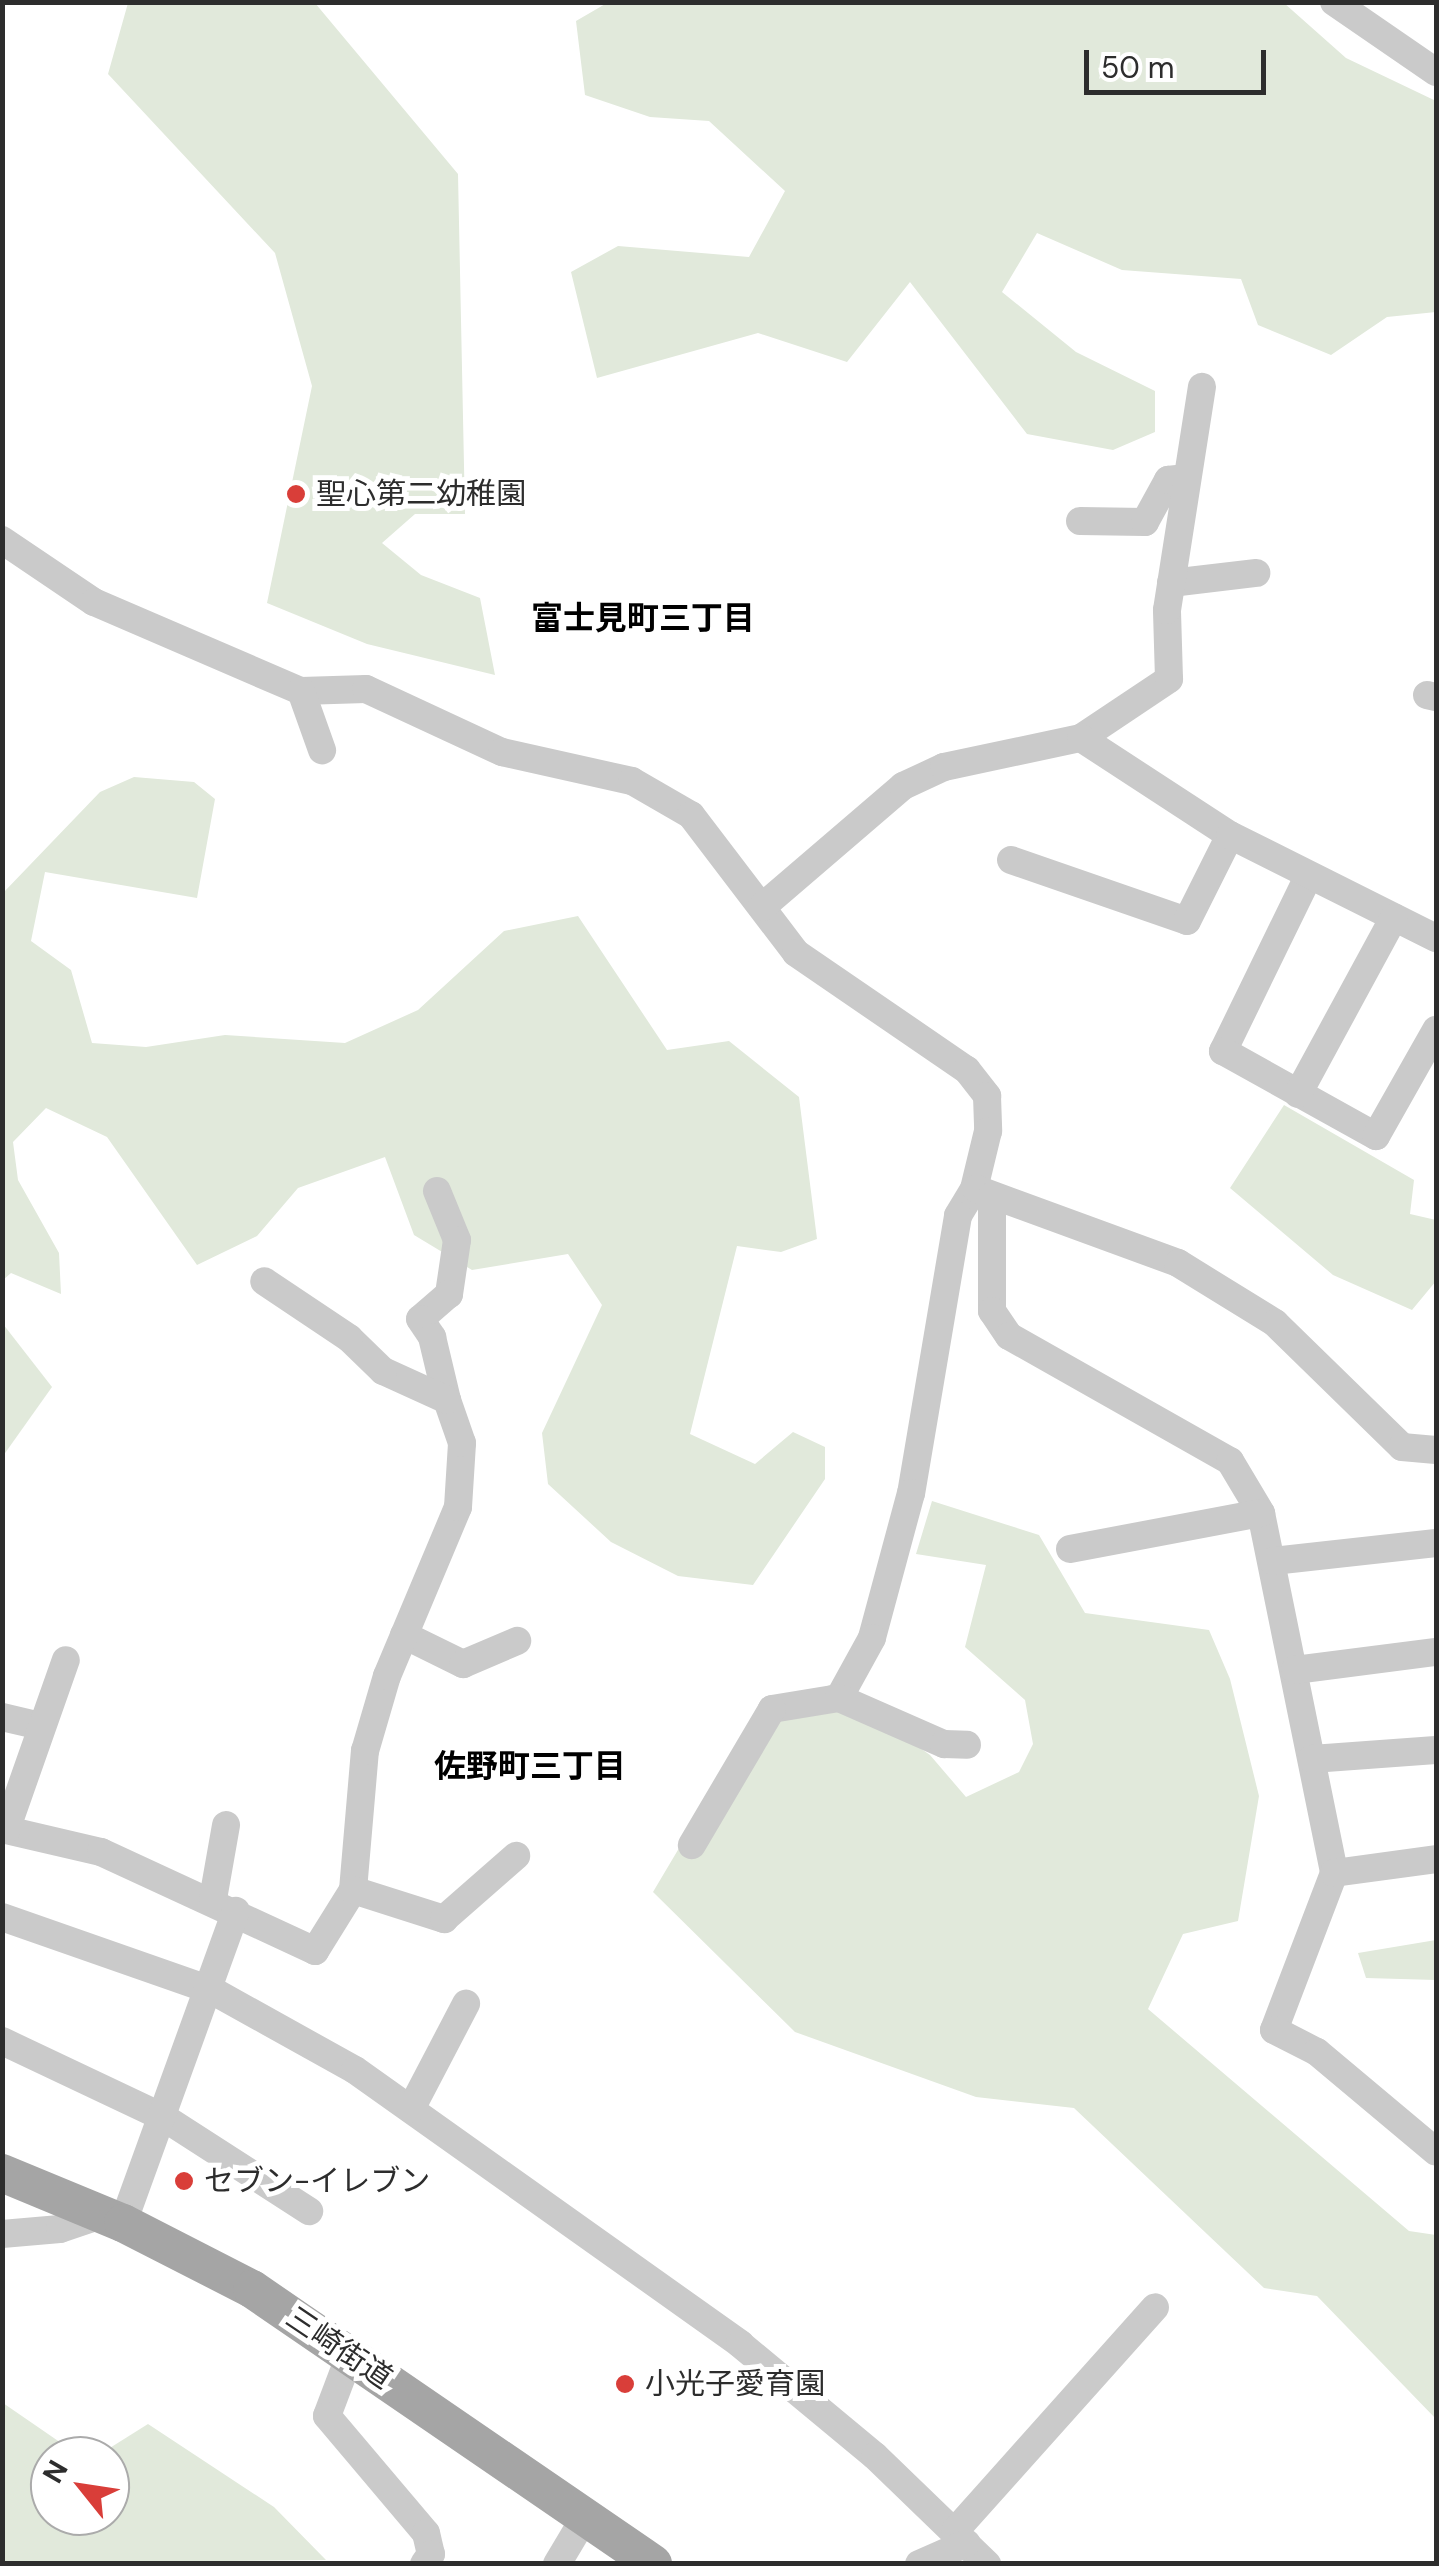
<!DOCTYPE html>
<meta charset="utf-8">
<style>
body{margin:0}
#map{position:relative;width:1439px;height:2566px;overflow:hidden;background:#fff;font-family:"DM Sans","Noto Sans JP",sans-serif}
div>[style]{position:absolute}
.green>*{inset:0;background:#e1e9db}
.minor>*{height:28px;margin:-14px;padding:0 14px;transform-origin:14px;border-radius:14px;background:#cacaca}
.major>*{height:38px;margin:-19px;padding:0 19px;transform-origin:19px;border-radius:19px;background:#a5a5a5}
.dots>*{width:28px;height:28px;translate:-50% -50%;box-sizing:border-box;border:5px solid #fff;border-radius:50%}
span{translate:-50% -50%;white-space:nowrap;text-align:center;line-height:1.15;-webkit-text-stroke:10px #fff;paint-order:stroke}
.poi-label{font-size:30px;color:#2d2d2d}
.left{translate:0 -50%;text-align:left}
.street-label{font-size:30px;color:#2d2d2d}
.neighbourhood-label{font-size:32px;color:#000;font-weight:700}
.frame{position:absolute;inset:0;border:5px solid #2d2d2d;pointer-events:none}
.north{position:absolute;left:30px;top:2436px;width:100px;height:100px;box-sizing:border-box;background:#fff;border:2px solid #ababab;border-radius:50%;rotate:300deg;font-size:28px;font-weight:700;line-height:40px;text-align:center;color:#2d2d2d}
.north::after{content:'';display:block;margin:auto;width:35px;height:45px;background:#d93e39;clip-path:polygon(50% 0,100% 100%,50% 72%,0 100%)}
.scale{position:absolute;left:1084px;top:50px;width:182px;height:45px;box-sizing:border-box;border:5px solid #2d2d2d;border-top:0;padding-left:12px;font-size:30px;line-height:35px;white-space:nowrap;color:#2d2d2d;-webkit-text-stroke:8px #fff;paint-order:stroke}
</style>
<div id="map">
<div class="green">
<i style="clip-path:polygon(128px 3px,315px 3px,458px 174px,465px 514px,415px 514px,382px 543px,421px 575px,480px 598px,495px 675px,367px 644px,267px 603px,312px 386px,275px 253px,108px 74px)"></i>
<i style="clip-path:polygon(607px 3px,1284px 3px,1346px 58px,1436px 101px,1436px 312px,1387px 317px,1331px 355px,1258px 325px,1241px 279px,1122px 270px,1037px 233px,1002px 292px,1076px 352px,1155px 391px,1155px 432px,1113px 450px,1027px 434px,910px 282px,847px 362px,758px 333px,597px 378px,571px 272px,618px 246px,749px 257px,785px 191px,709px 121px,650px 117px,585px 95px,576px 21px)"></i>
<i style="clip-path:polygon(134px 777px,194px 782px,215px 799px,197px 898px,45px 872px,31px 941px,71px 970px,92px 1043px,146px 1047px,225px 1035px,345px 1043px,418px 1010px,504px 931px,578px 916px,667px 1050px,729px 1041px,799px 1097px,817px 1239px,781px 1252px,737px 1246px,690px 1434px,755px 1464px,793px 1432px,825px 1447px,825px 1479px,753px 1585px,678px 1576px,611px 1542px,548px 1484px,542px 1433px,602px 1305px,568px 1254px,472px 1270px,414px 1235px,385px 1157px,298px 1188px,257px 1236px,197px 1265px,107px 1137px,46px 1108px,13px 1142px,18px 1180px,59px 1253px,61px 1294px,11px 1273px,3px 1280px,3px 893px,100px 792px)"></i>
<i style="clip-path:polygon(1284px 1105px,1414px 1180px,1410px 1214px,1436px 1220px,1436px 1281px,1412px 1310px,1333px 1275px,1230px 1188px)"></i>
<i style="clip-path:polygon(3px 1324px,52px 1387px,3px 1456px,2px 1456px)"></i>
<i style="clip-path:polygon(932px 1501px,1039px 1535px,1085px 1613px,1209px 1630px,1230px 1679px,1259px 1796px,1238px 1921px,1183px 1934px,1148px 2009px,1409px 2231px,1436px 2235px,1436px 2419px,1317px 2296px,1264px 2288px,1074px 2108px,976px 2097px,795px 2032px,653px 1892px,761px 1710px,830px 1685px,930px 1755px,966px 1797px,1019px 1772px,1033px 1744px,1025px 1700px,965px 1647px,986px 1565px,916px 1554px)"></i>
<i style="clip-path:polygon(1436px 1940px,1436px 1980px,1366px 1978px,1358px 1953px)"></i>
<i style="clip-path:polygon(3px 2403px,80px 2456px,50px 2456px,50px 2516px,110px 2516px,110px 2456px,97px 2456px,148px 2424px,274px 2507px,326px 2560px,3px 2563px)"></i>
</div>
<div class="minor">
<i style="left:1334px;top:2px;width:124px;rotate:34.5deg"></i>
<i style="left:1080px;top:521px;width:65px;rotate:0.9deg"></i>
<i style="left:1145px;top:522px;width:48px;rotate:-61.3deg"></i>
<i style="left:1168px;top:480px;width:16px;rotate:-7deg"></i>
<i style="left:2px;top:540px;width:111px;rotate:34deg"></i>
<i style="left:94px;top:602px;width:225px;rotate:23.3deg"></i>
<i style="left:301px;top:691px;width:65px;rotate:-1.8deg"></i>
<i style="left:366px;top:689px;width:150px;rotate:24.9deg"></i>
<i style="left:502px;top:752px;width:133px;rotate:12.6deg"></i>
<i style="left:632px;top:781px;width:68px;rotate:30deg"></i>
<i style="left:691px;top:815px;width:173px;rotate:52.7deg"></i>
<i style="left:796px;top:953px;width:207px;rotate:34.4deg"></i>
<i style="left:967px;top:1070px;width:33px;rotate:52deg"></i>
<i style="left:987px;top:1096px;width:35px;rotate:88deg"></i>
<i style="left:988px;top:1131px;width:60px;rotate:103.6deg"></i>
<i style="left:974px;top:1189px;width:31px;rotate:121deg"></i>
<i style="left:958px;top:1216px;width:281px;rotate:99.6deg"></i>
<i style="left:911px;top:1493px;width:150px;rotate:105.1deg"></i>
<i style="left:872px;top:1638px;width:68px;rotate:118.8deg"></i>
<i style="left:839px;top:1698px;width:68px;rotate:170.7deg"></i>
<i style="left:772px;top:1709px;width:158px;rotate:120.5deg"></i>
<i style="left:1171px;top:583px;width:86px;rotate:-6.7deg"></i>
<i style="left:301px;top:691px;width:63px;rotate:70.4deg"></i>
<i style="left:1427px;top:695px;width:9px;rotate:13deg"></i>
<i style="left:1081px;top:738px;width:106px;rotate:-33.8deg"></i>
<i style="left:1169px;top:679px;width:69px;rotate:-91.7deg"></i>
<i style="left:1167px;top:610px;width:226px;rotate:-81.1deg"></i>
<i style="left:1011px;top:860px;width:186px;rotate:19.1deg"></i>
<i style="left:1187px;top:921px;width:96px;rotate:-63.4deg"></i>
<i style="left:1308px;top:877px;width:194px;rotate:116deg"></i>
<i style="left:1223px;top:1051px;width:175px;rotate:29.1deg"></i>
<i style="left:1376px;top:1136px;width:122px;rotate:-60.5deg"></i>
<i style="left:762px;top:907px;width:186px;rotate:-40.6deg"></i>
<i style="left:903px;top:786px;width:45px;rotate:-24.9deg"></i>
<i style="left:944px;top:767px;width:140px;rotate:-12deg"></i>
<i style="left:1081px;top:738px;width:178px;rotate:33.1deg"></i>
<i style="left:1230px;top:835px;width:230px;rotate:26.6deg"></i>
<i style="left:1298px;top:1094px;width:201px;rotate:-61.5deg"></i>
<i style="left:976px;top:1189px;width:215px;rotate:20.1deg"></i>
<i style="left:1178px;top:1263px;width:114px;rotate:31.7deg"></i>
<i style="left:1275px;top:1323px;width:177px;rotate:44.3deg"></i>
<i style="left:1402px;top:1447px;width:34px;rotate:5deg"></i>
<i style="left:437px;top:1191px;width:53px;rotate:67.8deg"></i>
<i style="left:457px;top:1240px;width:55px;rotate:98.4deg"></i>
<i style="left:449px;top:1294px;width:38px;rotate:139deg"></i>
<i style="left:420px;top:1319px;width:22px;rotate:56deg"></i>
<i style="left:432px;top:1337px;width:65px;rotate:76.6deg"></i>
<i style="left:992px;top:1196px;width:115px;rotate:90deg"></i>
<i style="left:992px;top:1311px;width:30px;rotate:56deg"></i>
<i style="left:1009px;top:1336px;width:254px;rotate:29.5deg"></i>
<i style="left:1230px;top:1461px;width:61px;rotate:59.2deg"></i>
<i style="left:1261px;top:1513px;width:367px;rotate:78.5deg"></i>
<i style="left:1334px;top:1873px;width:168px;rotate:110.9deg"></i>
<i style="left:1274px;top:2030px;width:48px;rotate:27.1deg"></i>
<i style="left:1317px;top:2052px;width:155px;rotate:40deg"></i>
<i style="left:1070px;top:1549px;width:194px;rotate:-10.7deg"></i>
<i style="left:1273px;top:1561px;width:164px;rotate:-6.3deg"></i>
<i style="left:404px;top:1635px;width:66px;rotate:26.2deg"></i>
<i style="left:463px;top:1664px;width:59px;rotate:-23.1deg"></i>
<i style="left:1295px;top:1670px;width:142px;rotate:-7.3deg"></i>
<i style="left:839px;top:1698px;width:115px;rotate:23.7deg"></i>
<i style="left:944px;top:1744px;width:23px;rotate:2deg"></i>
<i style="left:2px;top:1717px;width:39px;rotate:13deg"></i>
<i style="left:1312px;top:1759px;width:124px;rotate:-4.2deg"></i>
<i style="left:2px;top:1829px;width:102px;rotate:13.1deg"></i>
<i style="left:101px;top:1852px;width:236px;rotate:24.8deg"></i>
<i style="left:315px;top:1951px;width:72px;rotate:-58.1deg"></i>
<i style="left:353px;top:1890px;width:140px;rotate:-85.1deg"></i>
<i style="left:365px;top:1751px;width:78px;rotate:-73.7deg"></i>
<i style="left:387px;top:1676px;width:183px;rotate:-67.2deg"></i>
<i style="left:458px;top:1507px;width:64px;rotate:-86.4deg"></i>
<i style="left:462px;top:1443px;width:46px;rotate:-109.2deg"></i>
<i style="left:447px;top:1400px;width:70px;rotate:-155.6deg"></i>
<i style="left:383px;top:1371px;width:47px;rotate:-135.9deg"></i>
<i style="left:349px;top:1338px;width:102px;rotate:-146.2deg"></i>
<i style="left:6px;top:1830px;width:180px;rotate:-70.6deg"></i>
<i style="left:1334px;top:1873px;width:103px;rotate:-7.8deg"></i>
<i style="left:353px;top:1890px;width:96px;rotate:17.7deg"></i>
<i style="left:444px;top:1919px;width:96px;rotate:-41.2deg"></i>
<i style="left:213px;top:1899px;width:75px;rotate:-80deg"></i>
<i style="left:2px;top:1917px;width:224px;rotate:19.3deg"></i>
<i style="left:213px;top:1991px;width:162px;rotate:29.1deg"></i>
<i style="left:355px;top:2070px;width:473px;rotate:35.4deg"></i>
<i style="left:740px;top:2344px;width:175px;rotate:39.7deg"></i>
<i style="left:875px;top:2456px;width:156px;rotate:44deg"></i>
<i style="left:2px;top:2041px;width:178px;rotate:25.3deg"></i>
<i style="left:163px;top:2117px;width:174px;rotate:32.8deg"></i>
<i style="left:411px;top:2109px;width:119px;rotate:-62.4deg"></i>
<i style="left:123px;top:2223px;width:332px;rotate:-70.1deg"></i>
<i style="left:2px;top:2234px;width:58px;rotate:-4.9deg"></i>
<i style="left:60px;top:2229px;width:46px;rotate:-18.8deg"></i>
<i style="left:350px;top:2355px;width:65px;rotate:110.7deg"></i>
<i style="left:327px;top:2416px;width:153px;rotate:49.8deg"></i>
<i style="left:426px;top:2533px;width:22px;rotate:77deg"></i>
<i style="left:431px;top:2554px;width:12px;rotate:125deg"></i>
<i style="left:955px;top:2531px;width:300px;rotate:-48.2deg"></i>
<i style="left:557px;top:2564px;width:55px;rotate:-59.2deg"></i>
<i style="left:919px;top:2564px;width:52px;rotate:-23.6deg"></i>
</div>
<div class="major">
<i style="left:2px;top:2173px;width:131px;rotate:22.5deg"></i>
<i style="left:123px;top:2223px;width:145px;rotate:27.1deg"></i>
<i style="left:252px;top:2289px;width:486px;rotate:34.4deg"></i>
</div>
<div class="dots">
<i style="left:296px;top:494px;background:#d93e39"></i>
<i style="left:184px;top:2181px;background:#d93e39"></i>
<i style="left:625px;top:2384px;background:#d93e39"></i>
</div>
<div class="poi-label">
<span class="left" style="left:316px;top:494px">聖心第二幼稚園</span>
<span class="left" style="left:204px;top:2181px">セブン-イレブン</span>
<span class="left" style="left:645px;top:2384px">小光子愛育園</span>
</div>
<div class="street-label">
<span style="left:339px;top:2348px;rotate:34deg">三崎街道</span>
</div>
<div class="neighbourhood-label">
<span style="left:643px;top:618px">富士見町三丁目</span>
<span style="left:530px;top:1766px">佐野町三丁目</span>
</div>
<div class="frame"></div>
<div class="north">N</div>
<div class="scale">50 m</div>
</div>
